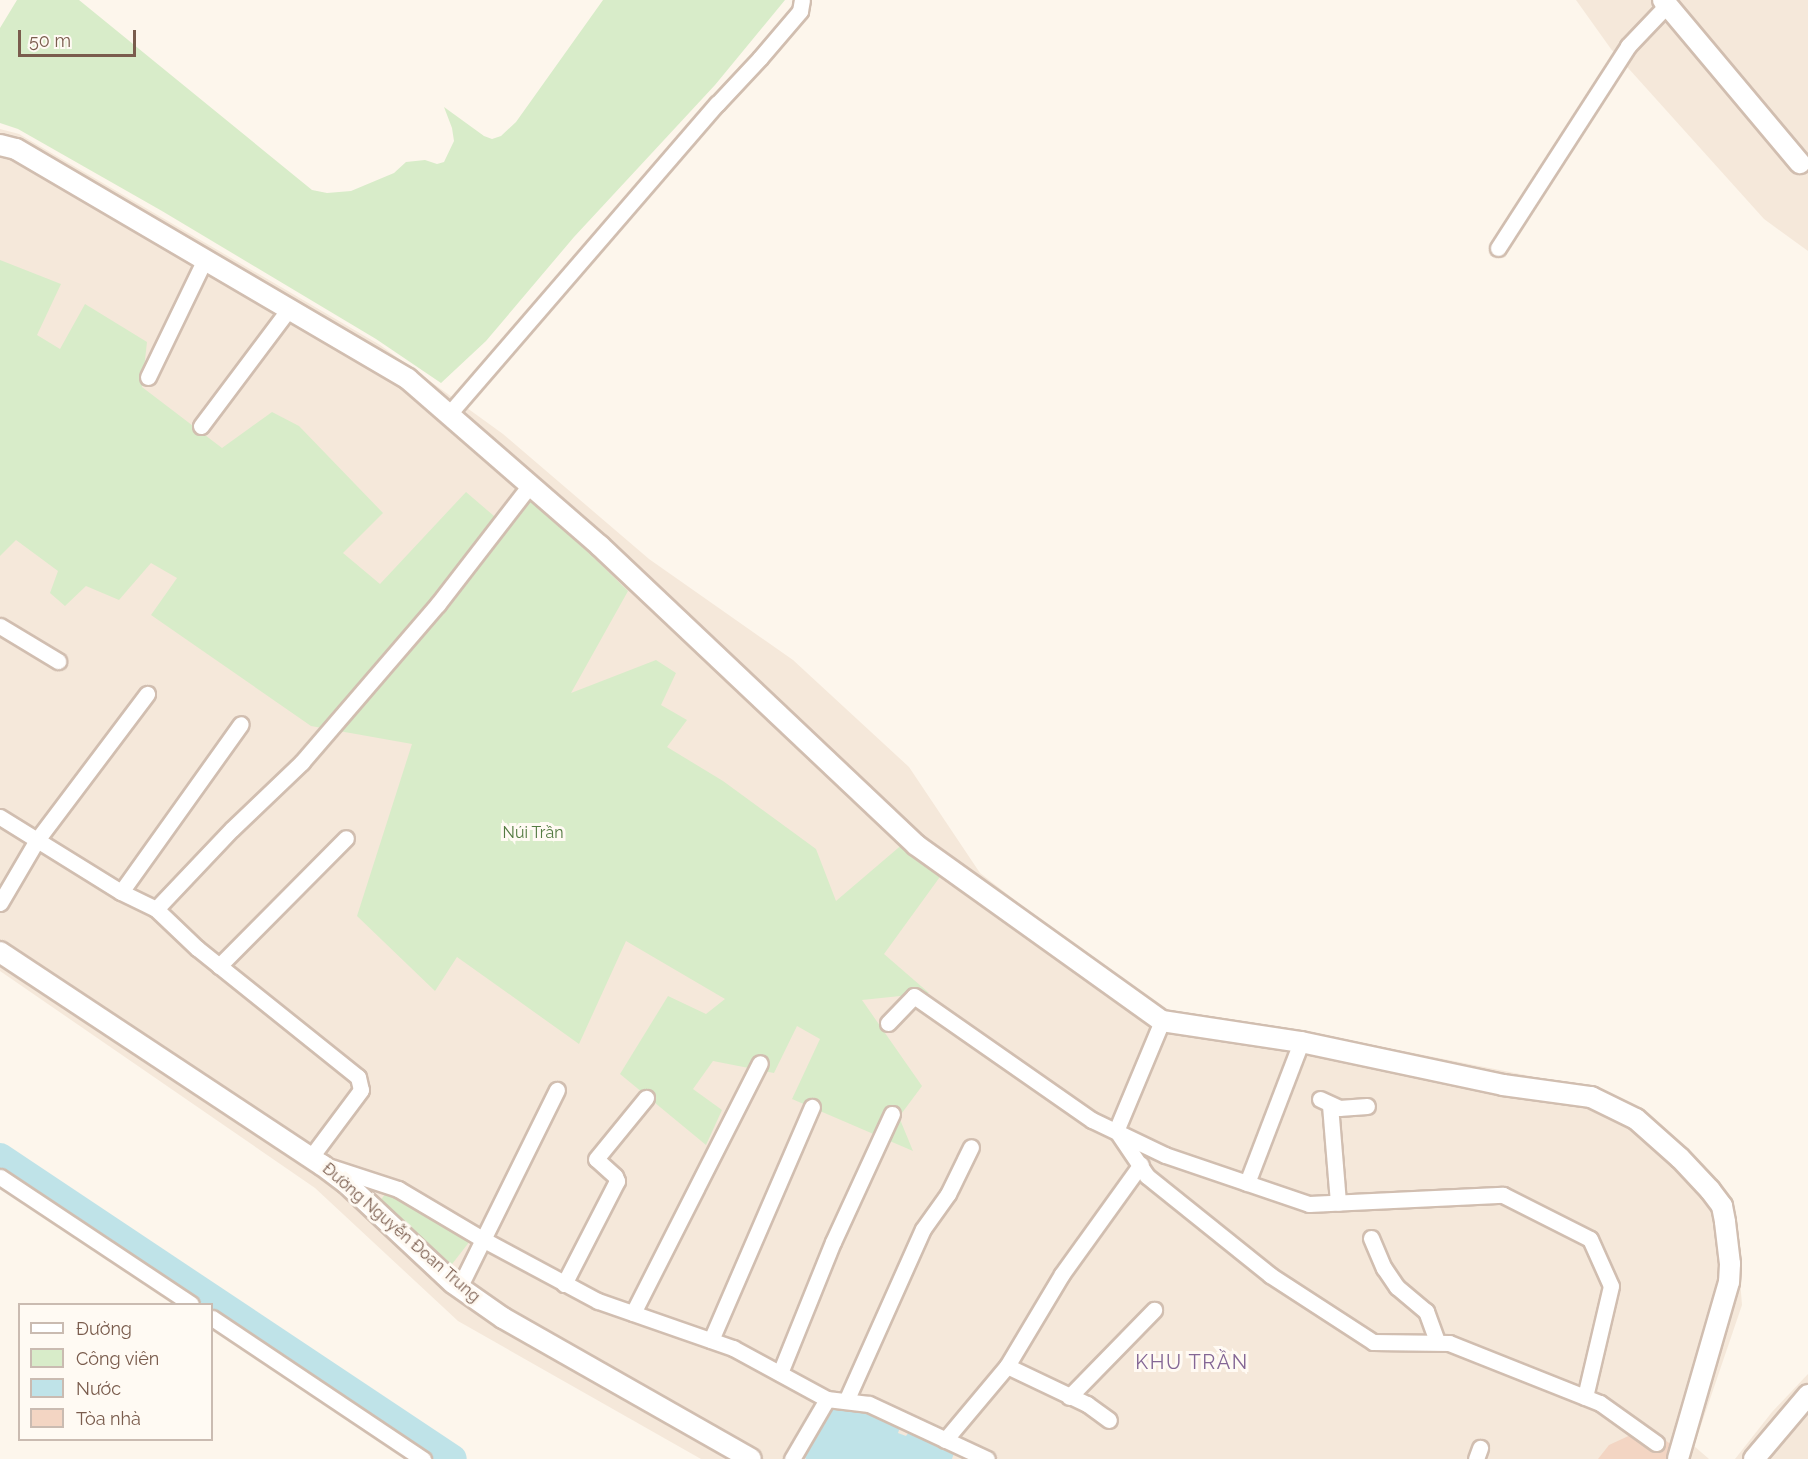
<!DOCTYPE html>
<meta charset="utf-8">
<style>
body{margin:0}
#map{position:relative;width:1808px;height:1459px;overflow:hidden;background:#fdf6ec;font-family:Raleway,sans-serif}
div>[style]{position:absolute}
.residential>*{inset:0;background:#f5e8da}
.green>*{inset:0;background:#d8ecc9}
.water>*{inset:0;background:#bfe3e8}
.river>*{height:28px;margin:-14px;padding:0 14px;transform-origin:14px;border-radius:14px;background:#bfe3e8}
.building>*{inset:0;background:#f3d5c3}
.roads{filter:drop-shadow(2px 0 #d1beb0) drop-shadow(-2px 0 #d1beb0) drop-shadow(0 2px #d1beb0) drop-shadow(0 -2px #d1beb0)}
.minor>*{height:15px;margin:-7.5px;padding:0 7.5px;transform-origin:7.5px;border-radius:7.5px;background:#fff}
.tertiary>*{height:20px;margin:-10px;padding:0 10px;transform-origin:10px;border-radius:10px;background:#fff}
span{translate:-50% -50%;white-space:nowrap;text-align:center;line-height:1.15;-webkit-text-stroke:6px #fffaf3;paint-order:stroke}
.park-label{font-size:16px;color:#537a41}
.street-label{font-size:16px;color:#7a5c4d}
.quarter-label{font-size:20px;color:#846695;letter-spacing:1.5px}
.legend{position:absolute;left:18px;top:1303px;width:195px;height:138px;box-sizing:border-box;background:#fffaf3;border:2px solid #cabbb1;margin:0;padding:8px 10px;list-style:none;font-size:18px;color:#7a5c4d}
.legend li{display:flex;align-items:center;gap:12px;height:30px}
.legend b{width:30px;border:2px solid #cabbb1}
.scale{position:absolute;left:18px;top:30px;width:118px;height:27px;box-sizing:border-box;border:3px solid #7a5c4d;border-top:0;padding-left:8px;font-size:18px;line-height:21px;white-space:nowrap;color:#7a5c4d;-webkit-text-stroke:4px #fffaf3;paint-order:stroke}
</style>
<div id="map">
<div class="residential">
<i style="clip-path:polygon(1576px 0,1808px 0,1808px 251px,1764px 219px,1611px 49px)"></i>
<i style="clip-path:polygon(0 129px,19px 134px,380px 345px,503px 434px,649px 559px,793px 660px,909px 767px,980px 873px,1156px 1010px,1291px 1029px,1525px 1075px,1597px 1091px,1645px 1120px,1734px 1204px,1742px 1305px,1694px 1446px,1709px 1459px,701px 1459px,458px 1321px,315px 1188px,0 971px)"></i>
<i style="clip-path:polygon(1808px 1374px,1808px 1459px,1735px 1459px,1772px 1412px)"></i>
</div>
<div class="green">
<i style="clip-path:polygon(17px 0,79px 0,312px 190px,327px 193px,351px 191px,394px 173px,406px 162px,425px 160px,437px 164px,444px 162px,454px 141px,452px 128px,444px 107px,484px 136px,492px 139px,501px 136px,516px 122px,603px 0,785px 0,715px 85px,574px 237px,486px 341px,441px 383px,376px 339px,162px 211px,18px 129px,0 123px,0 28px)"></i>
<i style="clip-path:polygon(0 260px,61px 284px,37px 335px,60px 349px,85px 304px,147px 342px,142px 387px,222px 448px,272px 412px,299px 426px,383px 513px,343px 553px,380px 584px,466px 492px,508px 528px,533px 498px,628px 591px,571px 693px,656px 660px,676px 673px,661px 705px,687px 720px,667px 747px,723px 781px,816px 849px,836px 901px,918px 831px,950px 863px,884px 954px,929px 993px,862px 1000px,922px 1086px,899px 1117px,913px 1151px,792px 1099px,820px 1039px,797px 1026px,774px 1073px,713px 1061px,693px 1089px,722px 1110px,706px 1145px,620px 1074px,668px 996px,706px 1014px,725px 999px,626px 941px,579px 1044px,457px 957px,435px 991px,357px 916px,412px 744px,311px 726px,151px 615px,177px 578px,151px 563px,119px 600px,86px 586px,65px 606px,50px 593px,58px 571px,16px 540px,0 556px)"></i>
<i style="clip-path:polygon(388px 1190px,470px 1241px,449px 1268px,380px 1201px)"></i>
</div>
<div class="water">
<i style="clip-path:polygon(833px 1406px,860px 1411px,900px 1427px,898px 1433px,906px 1436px,909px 1432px,954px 1453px,952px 1459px,806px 1459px,803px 1455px)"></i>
</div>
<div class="river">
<i style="left:0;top:1157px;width:544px;rotate:33.69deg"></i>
</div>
<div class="building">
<i style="clip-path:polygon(1648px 1427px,1690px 1459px,1598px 1459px,1609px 1445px)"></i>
</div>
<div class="roads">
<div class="minor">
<i style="left:1498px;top:248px;width:240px;rotate:-57.2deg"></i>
<i style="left:1628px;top:46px;width:57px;rotate:-46.4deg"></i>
<i style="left:148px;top:377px;width:131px;rotate:-64.2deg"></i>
<i style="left:449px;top:414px;width:410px;rotate:-49.2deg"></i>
<i style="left:717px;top:104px;width:63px;rotate:-46.9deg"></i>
<i style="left:760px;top:58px;width:62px;rotate:-49.6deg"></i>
<i style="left:800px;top:11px;width:11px;rotate:-80deg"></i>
<i style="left:201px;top:426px;width:146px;rotate:-53.1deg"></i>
<i style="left:0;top:626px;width:68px;rotate:31.1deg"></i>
<i style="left:0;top:817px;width:142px;rotate:31.8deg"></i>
<i style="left:121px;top:892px;width:39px;rotate:26deg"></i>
<i style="left:156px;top:909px;width:57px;rotate:43.6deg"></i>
<i style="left:197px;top:948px;width:206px;rotate:38.7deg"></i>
<i style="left:358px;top:1077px;width:13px;rotate:77deg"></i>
<i style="left:361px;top:1090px;width:84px;rotate:126.7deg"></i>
<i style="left:121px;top:892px;width:206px;rotate:-54.5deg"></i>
<i style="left:0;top:903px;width:73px;rotate:-59.6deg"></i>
<i style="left:37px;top:840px;width:183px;rotate:-53deg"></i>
<i style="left:156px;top:909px;width:110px;rotate:-46.5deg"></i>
<i style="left:232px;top:829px;width:97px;rotate:-43.7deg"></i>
<i style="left:302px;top:762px;width:208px;rotate:-49.3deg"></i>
<i style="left:438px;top:604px;width:150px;rotate:-52.3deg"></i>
<i style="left:219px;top:966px;width:180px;rotate:-45.2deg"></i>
<i style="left:888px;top:1023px;width:37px;rotate:-46deg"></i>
<i style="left:914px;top:996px;width:217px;rotate:34.9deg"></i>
<i style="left:1092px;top:1120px;width:81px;rotate:25.6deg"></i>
<i style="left:1165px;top:1155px;width:152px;rotate:18.8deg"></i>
<i style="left:1309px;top:1204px;width:194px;rotate:-2.7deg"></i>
<i style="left:1503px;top:1195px;width:97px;rotate:26.8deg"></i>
<i style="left:1590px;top:1239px;width:51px;rotate:65.9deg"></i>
<i style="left:1611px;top:1286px;width:114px;rotate:103.2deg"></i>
<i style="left:1320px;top:1099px;width:21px;rotate:25deg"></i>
<i style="left:1339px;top:1108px;width:28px;rotate:-4deg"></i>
<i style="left:1330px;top:1105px;width:98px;rotate:85.3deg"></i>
<i style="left:1116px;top:1131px;width:119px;rotate:-67.3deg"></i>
<i style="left:1118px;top:1133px;width:52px;rotate:56deg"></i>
<i style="left:1147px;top:1176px;width:158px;rotate:38.8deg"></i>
<i style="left:1270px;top:1275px;width:123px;rotate:33deg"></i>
<i style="left:1373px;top:1342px;width:76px;rotate:0.8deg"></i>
<i style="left:1449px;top:1343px;width:162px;rotate:21.7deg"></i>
<i style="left:1600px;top:1403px;width:69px;rotate:35.5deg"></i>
<i style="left:331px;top:1167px;width:71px;rotate:18.2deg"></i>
<i style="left:398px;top:1189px;width:100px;rotate:30.7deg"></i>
<i style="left:484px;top:1240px;width:129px;rotate:28.2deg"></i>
<i style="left:598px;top:1301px;width:143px;rotate:19.2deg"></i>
<i style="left:733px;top:1348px;width:107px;rotate:28.5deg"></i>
<i style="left:827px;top:1399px;width:42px;rotate:6.8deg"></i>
<i style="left:869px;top:1404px;width:130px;rotate:25deg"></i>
<i style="left:0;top:1177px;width:229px;rotate:33.6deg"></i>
<i style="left:1247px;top:1183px;width:151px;rotate:-69deg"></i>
<i style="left:1371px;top:1238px;width:33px;rotate:67deg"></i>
<i style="left:1384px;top:1268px;width:23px;rotate:56deg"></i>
<i style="left:1397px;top:1287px;width:38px;rotate:40deg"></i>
<i style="left:1426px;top:1311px;width:33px;rotate:70deg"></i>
<i style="left:564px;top:1284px;width:116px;rotate:-62.8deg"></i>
<i style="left:617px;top:1181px;width:5px;rotate:-112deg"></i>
<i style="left:615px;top:1176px;width:25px;rotate:-138deg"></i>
<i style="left:596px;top:1159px;width:79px;rotate:-50.7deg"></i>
<i style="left:459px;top:1288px;width:221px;rotate:-63.7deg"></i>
<i style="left:633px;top:1313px;width:280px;rotate:-63.1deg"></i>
<i style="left:212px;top:1318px;width:254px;rotate:33.8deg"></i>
<i style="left:711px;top:1340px;width:254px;rotate:-66.6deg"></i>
<i style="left:1007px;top:1366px;width:89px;rotate:25.4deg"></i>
<i style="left:1087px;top:1404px;width:27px;rotate:36deg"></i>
<i style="left:780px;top:1373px;width:141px;rotate:-68deg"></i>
<i style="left:833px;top:1242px;width:141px;rotate:-65.3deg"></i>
<i style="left:1069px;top:1397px;width:122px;rotate:-45.7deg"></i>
<i style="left:846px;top:1401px;width:188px;rotate:-65.9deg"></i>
<i style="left:923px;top:1229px;width:43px;rotate:-54.5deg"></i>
<i style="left:948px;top:1194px;width:52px;rotate:-63.9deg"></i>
<i style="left:945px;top:1440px;width:97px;rotate:-50deg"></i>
<i style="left:1007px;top:1366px;width:107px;rotate:-59.1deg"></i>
<i style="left:1062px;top:1274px;width:135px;rotate:-54.3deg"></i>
<i style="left:792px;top:1459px;width:69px;rotate:-59.7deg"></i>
<i style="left:1476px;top:1459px;width:12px;rotate:-70deg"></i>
</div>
<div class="tertiary">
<i style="left:1663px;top:0;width:213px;rotate:50deg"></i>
<i style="left:0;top:145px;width:16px;rotate:14deg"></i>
<i style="left:16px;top:149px;width:454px;rotate:30.4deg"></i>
<i style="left:408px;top:379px;width:254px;rotate:41deg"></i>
<i style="left:600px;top:546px;width:435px;rotate:43.4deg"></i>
<i style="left:916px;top:845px;width:302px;rotate:35.6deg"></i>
<i style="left:1162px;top:1021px;width:141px;rotate:8.6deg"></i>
<i style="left:1301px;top:1042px;width:207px;rotate:12deg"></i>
<i style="left:1503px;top:1085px;width:89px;rotate:7.8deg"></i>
<i style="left:1591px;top:1097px;width:50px;rotate:26.1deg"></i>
<i style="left:1636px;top:1119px;width:59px;rotate:41.6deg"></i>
<i style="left:1680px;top:1158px;width:44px;rotate:46.8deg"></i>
<i style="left:1710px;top:1190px;width:20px;rotate:53deg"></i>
<i style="left:1722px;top:1206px;width:16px;rotate:79deg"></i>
<i style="left:1725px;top:1222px;width:42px;rotate:83.2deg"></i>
<i style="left:1730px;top:1264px;width:18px;rotate:93deg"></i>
<i style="left:1729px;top:1282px;width:184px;rotate:106.1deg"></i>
<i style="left:0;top:952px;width:386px;rotate:33.5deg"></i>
<i style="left:322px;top:1165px;width:30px;rotate:37deg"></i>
<i style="left:346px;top:1183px;width:146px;rotate:43.1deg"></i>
<i style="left:453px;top:1283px;width:61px;rotate:35deg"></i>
<i style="left:503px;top:1318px;width:285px;rotate:29.6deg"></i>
<i style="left:1754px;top:1459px;width:84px;rotate:-49.8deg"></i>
</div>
</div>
<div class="park-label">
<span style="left:533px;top:833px">Núi Trần</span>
</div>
<div class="street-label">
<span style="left:401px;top:1233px;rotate:41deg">Đường Nguyễn Đoan Trung</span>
</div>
<div class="quarter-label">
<span style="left:1192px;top:1362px">KHU TRẦN</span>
</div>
<ul class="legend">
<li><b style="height:8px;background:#fff"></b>Đường</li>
<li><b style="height:16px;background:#d8ecc9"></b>Công viên</li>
<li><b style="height:16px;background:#bfe3e8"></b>Nước</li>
<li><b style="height:16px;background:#f3d5c3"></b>Tòa nhà</li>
</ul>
<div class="scale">50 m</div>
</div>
